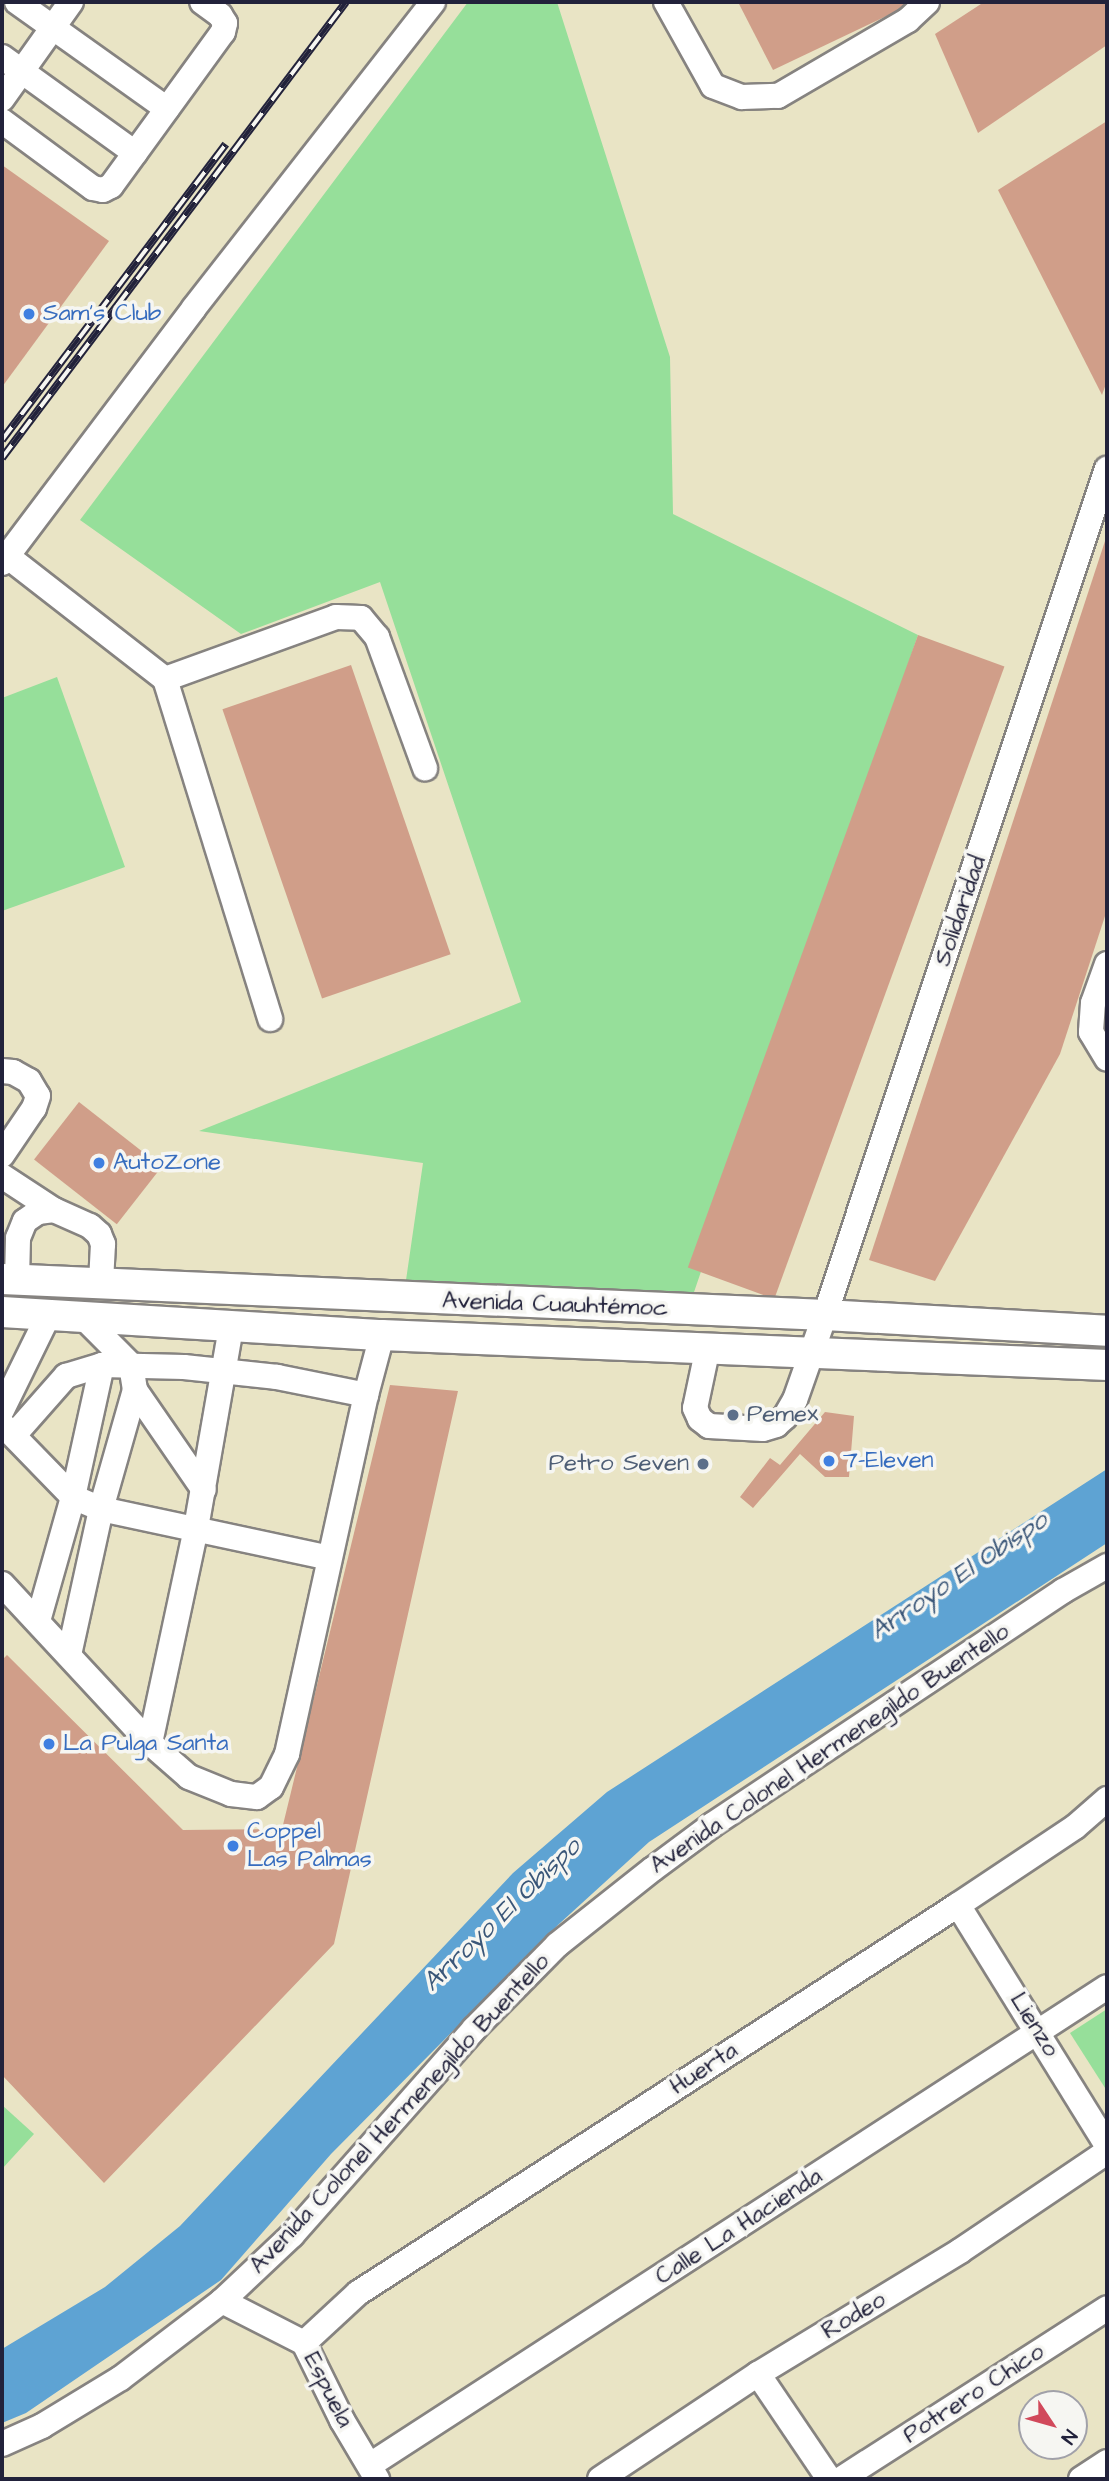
<!DOCTYPE html>
<meta charset="utf-8">
<style>
body{margin:0}
#map{position:relative;width:1109px;height:2481px;overflow:hidden;background:#e9e4c5;font-family:"Architects Daughter",sans-serif}
div>[style]{position:absolute}
.green>*{inset:0;background:#96df9a}
.water>*{inset:0;background:#5ea3d3}
.building>*{inset:0;background:#d09e89;transform-origin:0 0}
.roads{filter:drop-shadow(2px 0 #868380) drop-shadow(-2px 0 #868380) drop-shadow(0 2px #868380) drop-shadow(0 -2px #868380)}
.minor>*{height:24px;margin:-12px;padding:0 12px;transform-origin:12px;border-radius:12px;background:#fff}
.major>*{height:30px;margin:-15px;padding:0 15px;transform-origin:15px;border-radius:15px;background:#fff}
.rail>*{height:8px;margin-top:-4px;transform-origin:0;background:repeating-linear-gradient(90deg,#f6f6f2 0 16px,#22223b 0 32px);box-sizing:border-box;border-block:2px solid #22223b}
.dots>*{width:19px;height:19px;translate:-50% -50%;box-sizing:border-box;border:4px solid #f6f6f2;border-radius:50%}
span{translate:-50% -50%;white-space:nowrap;text-align:center;line-height:1.15;-webkit-text-stroke:7px #f6f6f2;paint-order:stroke}
.shop-label{font-size:24px;color:#366cbe}
.left{translate:0 -50%;text-align:left}
.street-label{font-size:24px;color:#22223b}
.service-label{font-size:24px;color:#4e5e75}
.right{translate:-100% -50%;text-align:right}
.water-label{font-size:26px;color:#3a5678;font-style:italic}
.frame{position:absolute;inset:0;border:4px solid #22223b;pointer-events:none}
.north{position:absolute;left:1018px;top:2390px;width:70px;height:70px;box-sizing:border-box;background:#f6f6f2;border:2px solid #a1a1a9;border-radius:50%;rotate:126deg;font-size:19px;font-weight:700;line-height:28px;text-align:center;color:#22223b}
.north::after{content:'';display:block;margin:auto;width:24px;height:32px;background:#d1495b;clip-path:polygon(50% 0,100% 100%,50% 72%,0 100%)}
</style>
<div id="map">
<div class="green">
<i style="clip-path:polygon(468px 2px,557px 2px,670px 357px,673px 514px,918px 635px,692px 1298px,405px 1287px,423px 1163px,199px 1131px,521px 1002px,380px 582px,241px 634px,80px 520px)"></i>
<i style="clip-path:polygon(57px 677px,125px 867px,2px 911px,2px 698px)"></i>
<i style="clip-path:polygon(1107px 2009px,1107px 2091px,1070px 2033px)"></i>
<i style="clip-path:polygon(2px 2105px,34px 2134px,2px 2169px)"></i>
</div>
<div class="water">
<i style="clip-path:polygon(1107px 1469px,1107px 1543px,649px 1842px,559px 1924px,331px 2154px,221px 2280px,26px 2413px,2px 2423px,2px 2349px,105px 2287px,180px 2226px,513px 1873px,607px 1792px)"></i>
</div>
<div class="building">
<i style="clip-path:polygon(738px 2px,916px 2px,773px 70px)"></i>
<i style="clip-path:polygon(984px 2px,1107px 2px,1107px 45px,978px 133px,935px 34px)"></i>
<i style="clip-path:polygon(1107px 121px,1107px 381px,1102px 395px,998px 190px)"></i>
<i style="clip-path:polygon(2px 165px,109px 241px,2px 387px)"></i>
<i style="clip-path:polygon(1107px 535px,1107px 910px,1060px 1054px,935px 1281px,869px 1260px)"></i>
<i style="left:918px;top:635px;width:92px;height:673px;rotate:20deg"></i>
<i style="left:351px;top:665px;width:306px;height:136px;rotate:71deg"></i>
<i style="left:79px;top:1102px;width:105px;height:73px;rotate:38deg"></i>
<i style="clip-path:polygon(390px 1385px,458px 1391px,334px 1944px,104px 2183px,2px 2075px,2px 1660px,7px 1655px,183px 1830px,282px 1829px)"></i>
<i style="clip-path:polygon(825px 1412px,854px 1416px,849px 1477px,825px 1477px,800px 1454px,753px 1508px,740px 1497px,770px 1458px,780px 1465px)"></i>
</div>
<div class="roads">
<div class="minor">
<i style="left:17px;top:2px;width:184px;rotate:35.5deg"></i>
<i style="left:666px;top:2px;width:96px;rotate:60.8deg"></i>
<i style="left:713px;top:86px;width:31px;rotate:21deg"></i>
<i style="left:742px;top:97px;width:36px;rotate:-2deg"></i>
<i style="left:778px;top:96px;width:151px;rotate:-30.3deg"></i>
<i style="left:908px;top:20px;width:26px;rotate:-43deg"></i>
<i style="left:2px;top:57px;width:164px;rotate:35.8deg"></i>
<i style="left:2px;top:99px;width:119px;rotate:-54.6deg"></i>
<i style="left:2px;top:121px;width:113px;rotate:36.4deg"></i>
<i style="left:93px;top:188px;width:10px;rotate:11deg"></i>
<i style="left:103px;top:190px;width:9px;rotate:-27deg"></i>
<i style="left:111px;top:186px;width:190px;rotate:-54deg"></i>
<i style="left:223px;top:32px;width:9px;rotate:-77deg"></i>
<i style="left:225px;top:23px;width:9px;rotate:-122deg"></i>
<i style="left:220px;top:15px;width:22px;rotate:-144deg"></i>
<i style="left:7px;top:556px;width:200px;rotate:37.9deg"></i>
<i style="left:165px;top:679px;width:356px;rotate:72.8deg"></i>
<i style="left:2px;top:563px;width:319px;rotate:-53deg"></i>
<i style="left:194px;top:308px;width:388px;rotate:-52deg"></i>
<i style="left:165px;top:679px;width:182px;rotate:-19.9deg"></i>
<i style="left:336px;top:617px;width:25px;rotate:2deg"></i>
<i style="left:361px;top:618px;width:25px;rotate:50deg"></i>
<i style="left:377px;top:637px;width:140px;rotate:69.9deg"></i>
<i style="left:1107px;top:964px;width:41px;rotate:109.7deg"></i>
<i style="left:1093px;top:1003px;width:29px;rotate:94deg"></i>
<i style="left:1091px;top:1032px;width:31px;rotate:59deg"></i>
<i style="left:2px;top:1071px;width:11px;rotate:5deg"></i>
<i style="left:13px;top:1072px;width:18px;rotate:29deg"></i>
<i style="left:29px;top:1081px;width:17px;rotate:59deg"></i>
<i style="left:38px;top:1096px;width:13px;rotate:108deg"></i>
<i style="left:34px;top:1108px;width:57px;rotate:124.2deg"></i>
<i style="left:2px;top:1176px;width:62px;rotate:33.2deg"></i>
<i style="left:17px;top:1280px;width:42px;rotate:-88.6deg"></i>
<i style="left:18px;top:1238px;width:18px;rotate:-68deg"></i>
<i style="left:25px;top:1221px;width:16px;rotate:-35deg"></i>
<i style="left:38px;top:1212px;width:16px;rotate:-7deg"></i>
<i style="left:54px;top:1210px;width:39px;rotate:24deg"></i>
<i style="left:90px;top:1226px;width:12px;rotate:42deg"></i>
<i style="left:99px;top:1234px;width:11px;rotate:68deg"></i>
<i style="left:103px;top:1244px;width:39px;rotate:93deg"></i>
<i style="left:708px;top:1347px;width:62px;rotate:102deg"></i>
<i style="left:695px;top:1408px;width:12px;rotate:66deg"></i>
<i style="left:700px;top:1419px;width:11px;rotate:38deg"></i>
<i style="left:709px;top:1426px;width:54px;rotate:3.2deg"></i>
<i style="left:763px;top:1429px;width:14px;rotate:-17deg"></i>
<i style="left:776px;top:1425px;width:12px;rotate:-42deg"></i>
<i style="left:785px;top:1417px;width:20px;rotate:-60deg"></i>
<i style="left:795px;top:1400px;width:90px;rotate:-70.6deg"></i>
<i style="left:825px;top:1315px;width:892px;rotate:-71.57deg"></i>
<i style="left:135px;top:1390px;width:121px;rotate:55.4deg"></i>
<i style="left:2px;top:1410px;width:105px;rotate:-63.9deg"></i>
<i style="left:2px;top:1424px;width:102px;rotate:45.8deg"></i>
<i style="left:73px;top:1497px;width:30px;rotate:23deg"></i>
<i style="left:101px;top:1509px;width:233px;rotate:12.1deg"></i>
<i style="left:14px;top:1435px;width:79px;rotate:-48.6deg"></i>
<i style="left:66px;top:1376px;width:38px;rotate:-17deg"></i>
<i style="left:102px;top:1365px;width:82px;rotate:1.4deg"></i>
<i style="left:184px;top:1367px;width:94px;rotate:6.1deg"></i>
<i style="left:277px;top:1377px;width:91px;rotate:11.4deg"></i>
<i style="left:2px;top:1584px;width:217px;rotate:47.1deg"></i>
<i style="left:150px;top:1743px;width:52px;rotate:41.1deg"></i>
<i style="left:189px;top:1777px;width:45px;rotate:22deg"></i>
<i style="left:231px;top:1794px;width:26px;rotate:7deg"></i>
<i style="left:257px;top:1797px;width:17px;rotate:-36deg"></i>
<i style="left:271px;top:1787px;width:37px;rotate:-64deg"></i>
<i style="left:287px;top:1754px;width:368px;rotate:-77.6deg"></i>
<i style="left:366px;top:1395px;width:62px;rotate:-75.1deg"></i>
<i style="left:38px;top:1621px;width:129px;rotate:-74.2deg"></i>
<i style="left:73px;top:1497px;width:135px;rotate:-77.6deg"></i>
<i style="left:69px;top:1655px;width:149px;rotate:-77.6deg"></i>
<i style="left:101px;top:1509px;width:124px;rotate:-74.1deg"></i>
<i style="left:135px;top:1390px;width:25px;rotate:-99deg"></i>
<i style="left:131px;top:1365px;width:66px;rotate:-135deg"></i>
<i style="left:150px;top:1743px;width:220px;rotate:-77.9deg"></i>
<i style="left:196px;top:1528px;width:204px;rotate:-80.1deg"></i>
<i style="left:958px;top:1905px;width:282px;rotate:58.2deg"></i>
<i style="left:222px;top:2301px;width:92px;rotate:27.1deg"></i>
<i style="left:304px;top:2343px;width:86px;rotate:63.7deg"></i>
<i style="left:342px;top:2420px;width:69px;rotate:59.3deg"></i>
<i style="left:304px;top:2343px;width:74px;rotate:-42.8deg"></i>
<i style="left:358px;top:2293px;width:715px;rotate:-32.89deg"></i>
<i style="left:958px;top:1905px;width:141px;rotate:-33.7deg"></i>
<i style="left:1075px;top:1827px;width:43px;rotate:-41.2deg"></i>
<i style="left:758px;top:2374px;width:127px;rotate:55.9deg"></i>
<i style="left:2px;top:2444px;width:44px;rotate:-24.2deg"></i>
<i style="left:42px;top:2426px;width:92px;rotate:-31.3deg"></i>
<i style="left:121px;top:2378px;width:127px;rotate:-37.3deg"></i>
<i style="left:222px;top:2301px;width:96px;rotate:-43.3deg"></i>
<i style="left:292px;top:2235px;width:275px;rotate:-48.5deg"></i>
<i style="left:474px;top:2029px;width:118px;rotate:-45.3deg"></i>
<i style="left:557px;top:1945px;width:122px;rotate:-38.4deg"></i>
<i style="left:653px;top:1869px;width:74px;rotate:-36.7deg"></i>
<i style="left:712px;top:1825px;width:422px;rotate:-33.7deg"></i>
<i style="left:1063px;top:1591px;width:51px;rotate:-29.6deg"></i>
<i style="left:370px;top:2465px;width:878px;rotate:-32.97deg"></i>
<i style="left:600px;top:2479px;width:190px;rotate:-33.6deg"></i>
<i style="left:758px;top:2374px;width:237px;rotate:-31.3deg"></i>
<i style="left:960px;top:2251px;width:177px;rotate:-34deg"></i>
<i style="left:841px;top:2479px;width:316px;rotate:-32.7deg"></i>
<i style="left:1081px;top:2479px;width:31px;rotate:-33deg"></i>
</div>
<div class="major">
<i style="left:2px;top:1279px;width:824px;rotate:2.5deg"></i>
<i style="left:825px;top:1315px;width:282px;rotate:3.2deg"></i>
<i style="left:2px;top:1312px;width:381px;rotate:3.5deg"></i>
<i style="left:382px;top:1335px;width:726px;rotate:2.37deg"></i>
</div>
</div>
<div class="rail">
<i style="left:2px;top:440px;width:371px;rotate:-52.9deg"></i>
<i style="left:2px;top:458px;width:571px;rotate:-52.97deg"></i>
</div>
<div class="dots">
<i style="left:29px;top:314px;background:#3f7fe0"></i>
<i style="left:99px;top:1163px;background:#3f7fe0"></i>
<i style="left:733px;top:1415px;background:#5c6f8a"></i>
<i style="left:829px;top:1461px;background:#3f7fe0"></i>
<i style="left:703px;top:1464px;background:#5c6f8a"></i>
<i style="left:49px;top:1744px;background:#3f7fe0"></i>
<i style="left:233px;top:1846px;background:#3f7fe0"></i>
</div>
<div class="shop-label">
<span class="left" style="left:43px;top:314px">Sam's Club</span>
<span class="left" style="left:113px;top:1163px">AutoZone</span>
<span class="left" style="left:843px;top:1461px">7-Eleven</span>
<span class="left" style="left:63px;top:1744px">La Pulga Santa</span>
<span class="left" style="left:247px;top:1846px">Coppel<br>Las Palmas</span>
</div>
<div class="street-label">
<span style="left:961px;top:911px;rotate:-71deg">Solidaridad</span>
<span style="left:555px;top:1305px;rotate:2deg">Avenida Cuauhtémoc</span>
<span style="left:830px;top:1749px;rotate:-34deg">Avenida Colonel Hermenegildo Buentello</span>
<span style="left:1034px;top:2025px;rotate:58deg">Lienzo</span>
<span style="left:704px;top:2069px;rotate:-33deg">Huerta</span>
<span style="left:400px;top:2114px;rotate:-47deg">Avenida Colonel Hermenegildo Buentello</span>
<span style="left:739px;top:2227px;rotate:-33deg">Calle La Hacienda</span>
<span style="left:854px;top:2316px;rotate:-31deg">Rodeo</span>
<span style="left:328px;top:2390px;rotate:63deg">Espuela</span>
<span style="left:974px;top:2394px;rotate:-33deg">Potrero Chico</span>
</div>
<div class="service-label">
<span class="left" style="left:747px;top:1415px">Pemex</span>
<span class="right" style="left:689px;top:1464px">Petro Seven</span>
</div>
<div class="water-label">
<span style="left:959px;top:1576px;rotate:-34deg">Arroyo El Obispo</span>
<span style="left:502px;top:1915px;rotate:-44deg">Arroyo El Obispo</span>
</div>
<div class="frame"></div>
<div class="north">N</div>
</div>
